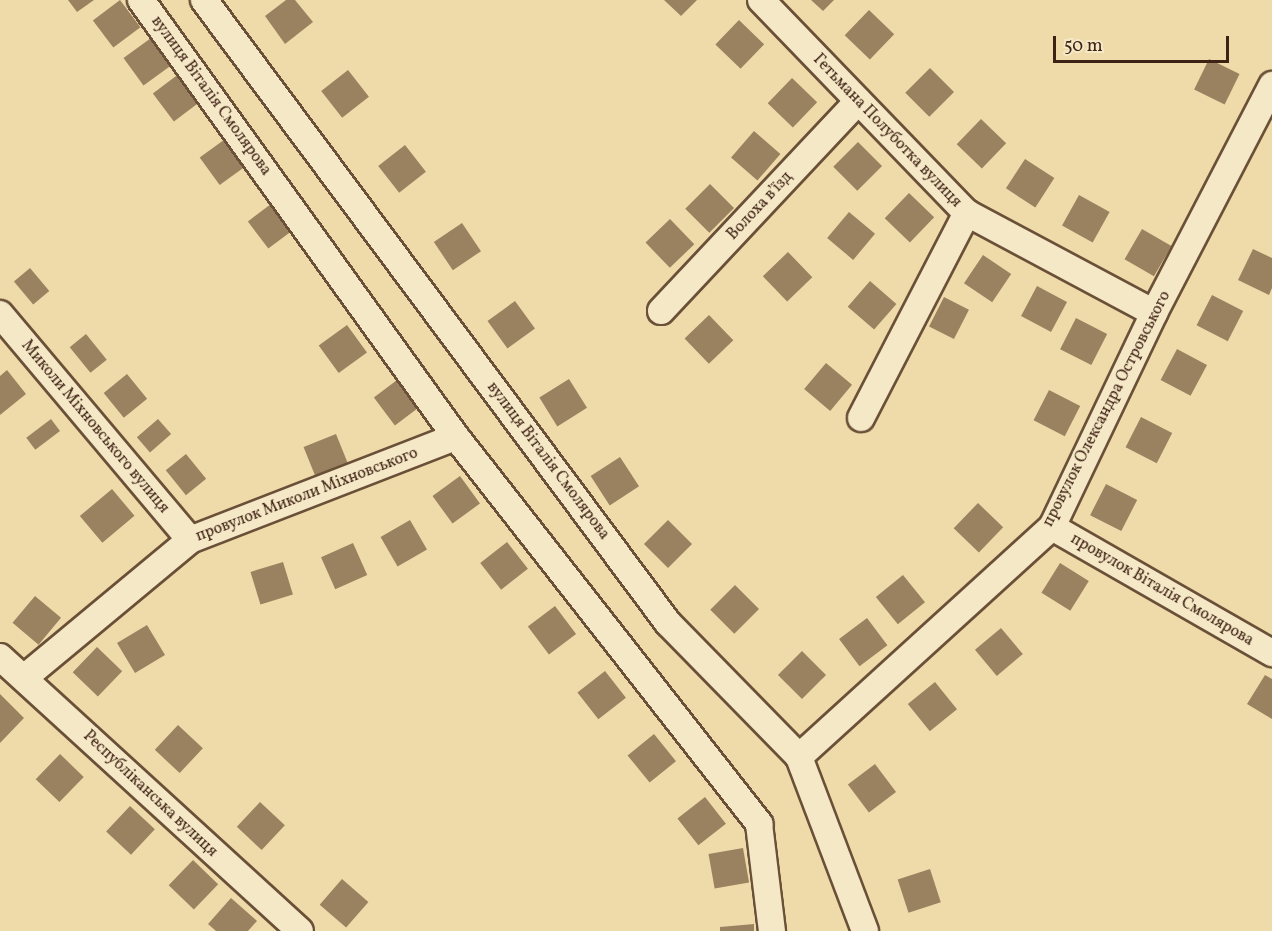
<!DOCTYPE html>
<meta charset="utf-8">
<style>
body{margin:0}
#map{position:relative;width:1272px;height:931px;overflow:hidden;background:#efdba9;font-family:Vollkorn,serif}
div>[style]{position:absolute}
.building>*{inset:0;background:#9a8261;transform-origin:0 0}
.roads{filter:drop-shadow(2px 0 #6a5038) drop-shadow(-2px 0 #6a5038) drop-shadow(0 2px #6a5038) drop-shadow(0 -2px #6a5038)}
.minor>*{height:26px;margin:-13px;padding:0 13px;transform-origin:13px;border-radius:13px;background:#f5e8c7}
span{translate:-50% -50%;white-space:nowrap;text-align:center;line-height:1.15;-webkit-text-stroke:4.5px #f5e8c7;paint-order:stroke}
.street-label{font-size:16px;color:#3e2213}
.scale{position:absolute;left:1053px;top:36px;width:176px;height:27px;box-sizing:border-box;border:3px solid #3e2213;border-top:0;padding-left:8px;font-size:18px;line-height:21px;white-space:nowrap;color:#3e2213;-webkit-text-stroke:4px #f5e8c7;paint-order:stroke}
</style>
<div id="map">
<div class="building">
<i style="clip-path:polygon(68px 0,94px 0,77px 12px)"></i>
<i style="left:120px;top:0;width:34px;height:34px;rotate:53deg"></i>
<i style="clip-path:polygon(286px 0,295px 0,313px 22px,285px 44px,265px 16px)"></i>
<i style="clip-path:polygon(664px 0,697px 0,681px 16px)"></i>
<i style="clip-path:polygon(811px 0,834px 0,823px 11px)"></i>
<i style="left:869px;top:10px;width:35px;height:35px;rotate:44deg"></i>
<i style="left:739px;top:20px;width:35px;height:34px;rotate:44deg"></i>
<i style="left:151px;top:38px;width:34px;height:34px;rotate:54deg"></i>
<i style="left:1209px;top:59px;width:34px;height:34px;rotate:26deg"></i>
<i style="left:930px;top:68px;width:34px;height:35px;rotate:45deg"></i>
<i style="left:348px;top:70px;width:34px;height:34px;rotate:52deg"></i>
<i style="left:180px;top:73px;width:35px;height:34px;rotate:53deg"></i>
<i style="left:792px;top:78px;width:35px;height:35px;rotate:44deg"></i>
<i style="left:981px;top:119px;width:35px;height:35px;rotate:44deg"></i>
<i style="left:754px;top:131px;width:35px;height:35px;rotate:41deg"></i>
<i style="left:228px;top:137px;width:34px;height:35px;rotate:54deg"></i>
<i style="left:858px;top:142px;width:34px;height:35px;rotate:45deg"></i>
<i style="left:405px;top:145px;width:34px;height:34px;rotate:52deg"></i>
<i style="left:1025px;top:159px;width:35px;height:35px;rotate:33deg"></i>
<i style="left:710px;top:184px;width:34px;height:35px;rotate:45deg"></i>
<i style="left:909px;top:193px;width:35px;height:35px;rotate:44deg"></i>
<i style="left:1079px;top:195px;width:35px;height:35px;rotate:29deg"></i>
<i style="left:275px;top:201px;width:34px;height:34px;rotate:53deg"></i>
<i style="left:849px;top:212px;width:34px;height:34px;rotate:40deg"></i>
<i style="left:670px;top:219px;width:35px;height:34px;rotate:46deg"></i>
<i style="left:462px;top:223px;width:34px;height:34px;rotate:56deg"></i>
<i style="left:1142px;top:229px;width:34px;height:35px;rotate:30deg"></i>
<i style="clip-path:polygon(1253px 249px,1272px 258px,1272px 288px,1269px 295px,1238px 280px)"></i>
<i style="left:788px;top:252px;width:35px;height:35px;rotate:46deg"></i>
<i style="left:983px;top:255px;width:34px;height:34px;rotate:34deg"></i>
<i style="left:30px;top:268px;width:30px;height:21px;rotate:50deg"></i>
<i style="left:870px;top:281px;width:35px;height:34px;rotate:41deg"></i>
<i style="left:1037px;top:286px;width:34px;height:34px;rotate:28deg"></i>
<i style="left:1212px;top:295px;width:35px;height:34px;rotate:27deg"></i>
<i style="left:944px;top:297px;width:28px;height:33px;rotate:27deg"></i>
<i style="left:515px;top:301px;width:34px;height:34px;rotate:54deg"></i>
<i style="left:709px;top:315px;width:35px;height:34px;rotate:46deg"></i>
<i style="left:1076px;top:318px;width:35px;height:35px;rotate:27deg"></i>
<i style="left:347px;top:325px;width:34px;height:35px;rotate:54deg"></i>
<i style="left:86px;top:334px;width:33px;height:21px;rotate:51deg"></i>
<i style="left:1177px;top:349px;width:34px;height:35px;rotate:28deg"></i>
<i style="left:826px;top:363px;width:34px;height:34px;rotate:40deg"></i>
<i style="clip-path:polygon(7px 370px,26px 394px,0 415px,0 376px)"></i>
<i style="left:127px;top:374px;width:32px;height:30px;rotate:51deg"></i>
<i style="left:401px;top:377px;width:35px;height:34px;rotate:53deg"></i>
<i style="left:569px;top:379px;width:34px;height:35px;rotate:58deg"></i>
<i style="left:1049px;top:390px;width:35px;height:34px;rotate:27deg"></i>
<i style="left:1141px;top:417px;width:35px;height:34px;rotate:27deg"></i>
<i style="left:51px;top:419px;width:15px;height:31px;rotate:53deg"></i>
<i style="left:158px;top:419px;width:20px;height:28px;rotate:49deg"></i>
<i style="left:336px;top:434px;width:35px;height:35px;rotate:68deg"></i>
<i style="left:186px;top:454px;width:32px;height:26px;rotate:51deg"></i>
<i style="left:620px;top:457px;width:35px;height:35px;rotate:57deg"></i>
<i style="left:460px;top:476px;width:34px;height:34px;rotate:54deg"></i>
<i style="left:1106px;top:484px;width:35px;height:35px;rotate:27deg"></i>
<i style="left:112px;top:489px;width:35px;height:42px;rotate:50deg"></i>
<i style="left:978px;top:503px;width:35px;height:35px;rotate:44deg"></i>
<i style="left:410px;top:520px;width:34px;height:34px;rotate:60deg"></i>
<i style="left:668px;top:520px;width:34px;height:34px;rotate:45deg"></i>
<i style="left:507px;top:542px;width:34px;height:34px;rotate:52deg"></i>
<i style="left:353px;top:543px;width:35px;height:35px;rotate:66deg"></i>
<i style="left:283px;top:562px;width:34px;height:34px;rotate:73deg"></i>
<i style="left:1060px;top:563px;width:34px;height:35px;rotate:32deg"></i>
<i style="left:903px;top:575px;width:35px;height:35px;rotate:51deg"></i>
<i style="left:735px;top:585px;width:34px;height:35px;rotate:45deg"></i>
<i style="left:35px;top:596px;width:34px;height:35px;rotate:40deg"></i>
<i style="left:555px;top:606px;width:35px;height:34px;rotate:53deg"></i>
<i style="left:867px;top:618px;width:34px;height:35px;rotate:53deg"></i>
<i style="left:147px;top:625px;width:35px;height:35px;rotate:59deg"></i>
<i style="left:1001px;top:628px;width:34px;height:34px;rotate:50deg"></i>
<i style="left:97px;top:647px;width:35px;height:35px;rotate:44deg"></i>
<i style="left:802px;top:651px;width:34px;height:34px;rotate:45deg"></i>
<i style="left:605px;top:671px;width:34px;height:35px;rotate:52deg"></i>
<i style="clip-path:polygon(1265px 675px,1272px 679px,1272px 719px,1247px 704px)"></i>
<i style="left:935px;top:682px;width:35px;height:35px;rotate:51deg"></i>
<i style="clip-path:polygon(0 694px,24px 718px,0 743px)"></i>
<i style="left:178px;top:725px;width:34px;height:34px;rotate:43deg"></i>
<i style="left:654px;top:734px;width:35px;height:34px;rotate:51deg"></i>
<i style="left:60px;top:754px;width:33px;height:35px;rotate:44deg"></i>
<i style="left:875px;top:764px;width:35px;height:34px;rotate:53deg"></i>
<i style="left:705px;top:797px;width:34px;height:35px;rotate:52deg"></i>
<i style="left:260px;top:802px;width:34px;height:34px;rotate:43deg"></i>
<i style="left:130px;top:806px;width:34px;height:35px;rotate:43deg"></i>
<i style="left:743px;top:848px;width:35px;height:35px;rotate:80deg"></i>
<i style="left:193px;top:860px;width:35px;height:35px;rotate:44deg"></i>
<i style="left:930px;top:869px;width:35px;height:34px;rotate:72deg"></i>
<i style="left:342px;top:879px;width:35px;height:34px;rotate:41deg"></i>
<i style="clip-path:polygon(231px 898px,257px 921px,248px 931px,216px 931px,208px 924px)"></i>
<i style="clip-path:polygon(754px 924px,754px 931px,720px 931px,720px 927px)"></i>
</div>
<div class="roads">
<div class="minor">
<i style="left:141px;top:0;width:539px;rotate:54.22deg"></i>
<i style="left:456px;top:437px;width:492px;rotate:51.9deg"></i>
<i style="left:759px;top:824px;width:108px;rotate:83.1deg"></i>
<i style="left:204px;top:0;width:777px;rotate:53.32deg"></i>
<i style="left:668px;top:623px;width:187px;rotate:45.6deg"></i>
<i style="left:799px;top:757px;width:186px;rotate:69.2deg"></i>
<i style="left:761px;top:0;width:296px;rotate:46deg"></i>
<i style="left:967px;top:213px;width:212px;rotate:28.1deg"></i>
<i style="left:661px;top:311px;width:288px;rotate:-46.8deg"></i>
<i style="left:0;top:314px;width:295px;rotate:49.9deg"></i>
<i style="left:861px;top:418px;width:231px;rotate:-62.7deg"></i>
<i style="left:1052px;top:527px;width:254px;rotate:29.8deg"></i>
<i style="left:0;top:657px;width:406px;rotate:42.4deg"></i>
<i style="left:24px;top:678px;width:216px;rotate:-39.7deg"></i>
<i style="left:190px;top:540px;width:285px;rotate:-21.2deg"></i>
<i style="left:799px;top:757px;width:342px;rotate:-42.3deg"></i>
<i style="left:1052px;top:527px;width:237px;rotate:-64.5deg"></i>
<i style="left:1154px;top:313px;width:257px;rotate:-62.6deg"></i>
</div>
</div>
<div class="street-label">
<span style="left:211px;top:96px;rotate:54deg">вулиця Віталія Смолярова</span>
<span style="left:887px;top:131px;rotate:46deg">Гетьмана Полуботка вулиця</span>
<span style="left:760px;top:206px;rotate:-47deg">Волоха в’їзд</span>
<span style="left:1107px;top:409px;rotate:-63deg">провулок Олександра Островського</span>
<span style="left:95px;top:427px;rotate:50deg">Миколи Міхновського вулиця</span>
<span style="left:548px;top:461px;rotate:53deg">вулиця Віталія Смолярова</span>
<span style="left:307px;top:495px;rotate:-21deg">провулок Миколи Міхновського</span>
<span style="left:1162px;top:590px;rotate:30deg">провулок Віталія Смолярова</span>
<span style="left:150px;top:794px;rotate:43deg">Республіканська вулиця</span>
</div>
<div class="scale">50 m</div>
</div>
